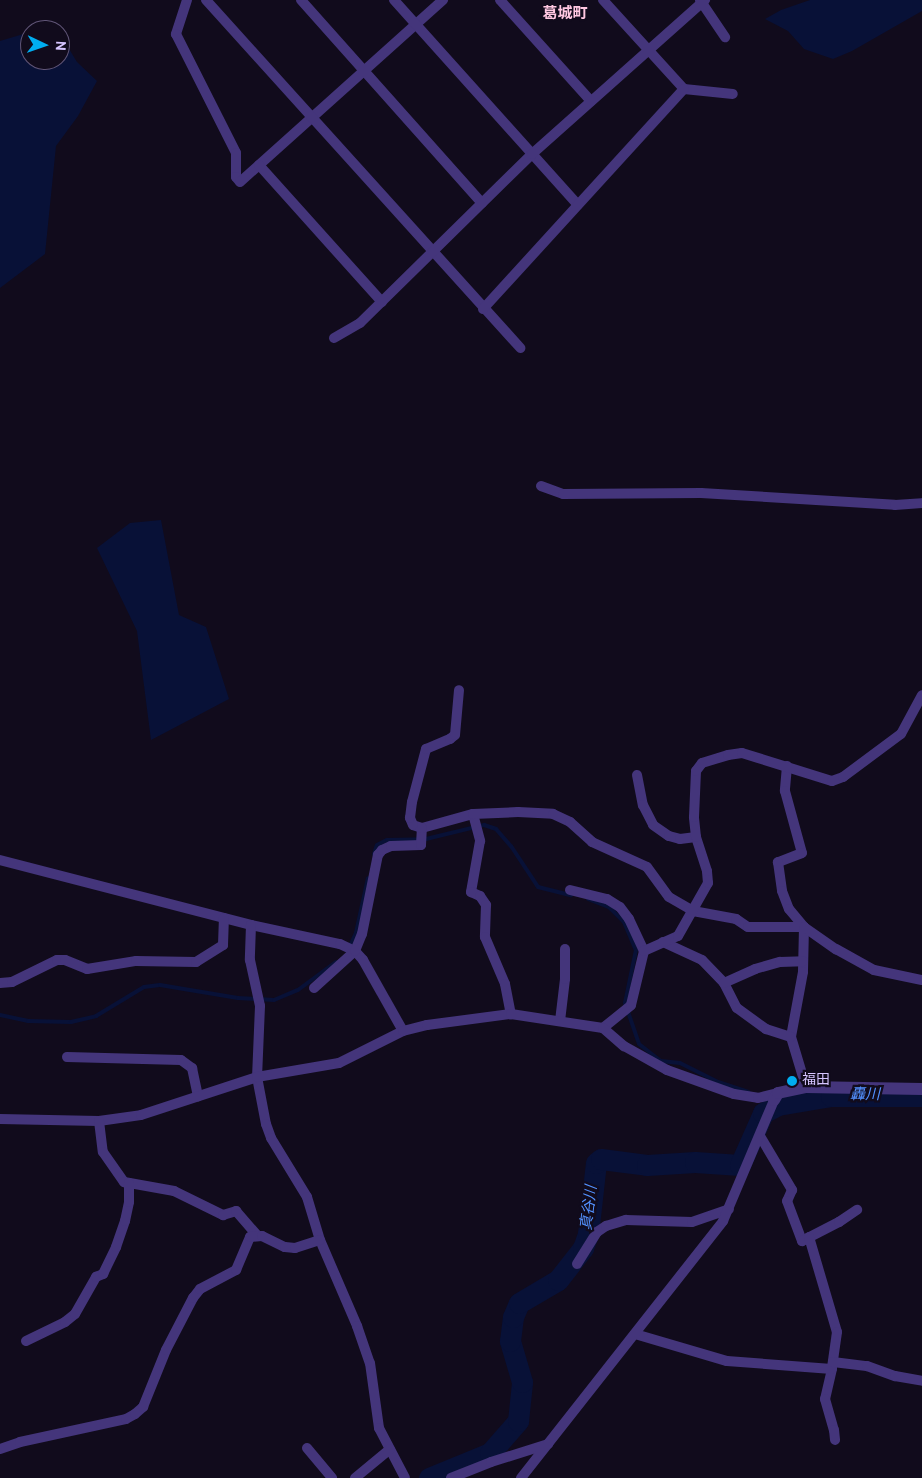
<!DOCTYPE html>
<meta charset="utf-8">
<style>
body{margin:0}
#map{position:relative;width:922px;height:1478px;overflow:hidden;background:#110b1c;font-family:Overpass,"Noto Sans JP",sans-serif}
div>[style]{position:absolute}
.water>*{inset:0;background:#081137}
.stream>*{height:4px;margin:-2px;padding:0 2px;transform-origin:2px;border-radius:2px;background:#081137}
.river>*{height:21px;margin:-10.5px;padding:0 10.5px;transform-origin:10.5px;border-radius:10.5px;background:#081137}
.minor>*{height:10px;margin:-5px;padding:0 5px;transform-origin:5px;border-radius:5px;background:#44357b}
.tertiary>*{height:12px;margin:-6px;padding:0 6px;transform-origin:6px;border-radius:6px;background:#44357b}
.dots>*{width:14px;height:14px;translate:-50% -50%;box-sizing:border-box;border:2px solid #110b1c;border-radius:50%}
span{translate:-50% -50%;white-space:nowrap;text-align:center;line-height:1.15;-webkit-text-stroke:4.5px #110b1c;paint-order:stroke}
.poi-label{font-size:14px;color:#d6c5ff}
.left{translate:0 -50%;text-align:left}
.neighbourhood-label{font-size:15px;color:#ffc7e1;font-weight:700}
.water-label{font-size:15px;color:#5391ff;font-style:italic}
.north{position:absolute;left:20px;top:20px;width:50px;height:50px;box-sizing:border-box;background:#110b1c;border:1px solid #605577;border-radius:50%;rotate:93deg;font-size:14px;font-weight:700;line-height:20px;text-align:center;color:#d6c5ff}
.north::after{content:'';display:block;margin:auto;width:18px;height:22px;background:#00adf0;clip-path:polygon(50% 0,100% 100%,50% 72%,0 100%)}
</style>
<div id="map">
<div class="water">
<i style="clip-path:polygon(810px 0,922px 0,922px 11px,852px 51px,833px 59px,804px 49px,788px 31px,765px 19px,781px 10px)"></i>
<i style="clip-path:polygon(30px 32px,30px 60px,60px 60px,60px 34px,77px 62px,97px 81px,78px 116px,56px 146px,45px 254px,0 288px,0 41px)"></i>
<i style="clip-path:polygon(161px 520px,179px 615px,206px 627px,229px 699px,151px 740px,137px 631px,97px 548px,130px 523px)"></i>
</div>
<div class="stream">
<i style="left:374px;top:854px;width:9px;rotate:-72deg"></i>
<i style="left:377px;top:845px;width:11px;rotate:-27deg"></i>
<i style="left:387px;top:840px;width:39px;rotate:-1deg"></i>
<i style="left:426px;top:839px;width:60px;rotate:-13.6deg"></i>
<i style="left:484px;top:825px;width:13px;rotate:18deg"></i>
<i style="left:496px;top:829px;width:23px;rotate:49deg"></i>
<i style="left:511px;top:846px;width:49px;rotate:56.6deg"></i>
<i style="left:538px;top:887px;width:34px;rotate:14deg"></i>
<i style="left:588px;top:899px;width:22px;rotate:21deg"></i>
<i style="left:609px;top:907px;width:21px;rotate:45deg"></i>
<i style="left:624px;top:922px;width:30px;rotate:67deg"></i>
<i style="left:636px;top:950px;width:54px;rotate:101.7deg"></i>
<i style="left:625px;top:1003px;width:43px;rotate:71.1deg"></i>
<i style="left:639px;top:1044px;width:28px;rotate:38deg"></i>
<i style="left:661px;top:1061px;width:19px;rotate:6deg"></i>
<i style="left:680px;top:1063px;width:42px;rotate:26.6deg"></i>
<i style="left:718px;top:1082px;width:32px;rotate:18deg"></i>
<i style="left:349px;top:948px;width:17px;rotate:-65deg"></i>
<i style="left:356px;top:933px;width:56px;rotate:-77.7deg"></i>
<i style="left:0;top:1015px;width:29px;rotate:12deg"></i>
<i style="left:28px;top:1021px;width:43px;rotate:1.3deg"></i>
<i style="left:71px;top:1022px;width:26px;rotate:-13deg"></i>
<i style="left:96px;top:1016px;width:56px;rotate:-31.1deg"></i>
<i style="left:144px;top:987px;width:16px;rotate:-7deg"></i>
<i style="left:160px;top:985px;width:79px;rotate:9.5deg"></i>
<i style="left:238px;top:998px;width:36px;rotate:3deg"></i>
<i style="left:274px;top:1000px;width:26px;rotate:-23deg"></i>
<i style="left:298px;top:990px;width:47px;rotate:-36.4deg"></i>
</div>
<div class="river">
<i style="left:429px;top:1478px;width:66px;rotate:-22.3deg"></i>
<i style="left:490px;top:1453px;width:43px;rotate:-48.8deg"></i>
<i style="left:518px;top:1421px;width:39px;rotate:-84deg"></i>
<i style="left:522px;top:1382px;width:43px;rotate:-106.3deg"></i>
<i style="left:510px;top:1341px;width:24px;rotate:-83deg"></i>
<i style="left:513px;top:1317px;width:15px;rotate:-67deg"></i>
<i style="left:519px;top:1303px;width:45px;rotate:-30.5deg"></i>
<i style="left:558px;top:1280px;width:41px;rotate:-52deg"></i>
<i style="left:583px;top:1248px;width:15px;rotate:-70deg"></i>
<i style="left:588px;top:1234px;width:71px;rotate:-83.6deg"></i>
<i style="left:596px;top:1163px;width:6px;rotate:-39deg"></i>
<i style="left:601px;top:1159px;width:46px;rotate:7.4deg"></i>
<i style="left:647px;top:1165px;width:48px;rotate:-3.6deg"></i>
<i style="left:695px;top:1162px;width:45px;rotate:3.8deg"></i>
<i style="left:740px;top:1165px;width:57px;rotate:-66.1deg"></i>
<i style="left:763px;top:1113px;width:17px;rotate:-28deg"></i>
<i style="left:778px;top:1105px;width:54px;rotate:-9.6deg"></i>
<i style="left:831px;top:1096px;width:91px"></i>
</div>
<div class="minor">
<i style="left:187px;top:0;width:36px;rotate:108deg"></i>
<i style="left:176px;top:34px;width:133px;rotate:63.2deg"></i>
<i style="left:236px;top:153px;width:24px;rotate:90deg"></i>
<i style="left:236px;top:177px;width:6px;rotate:51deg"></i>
<i style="left:240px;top:182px;width:273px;rotate:-41.9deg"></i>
<i style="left:206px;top:0;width:469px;rotate:47.9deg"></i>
<i style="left:301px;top:0;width:272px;rotate:48.3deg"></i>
<i style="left:394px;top:0;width:275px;rotate:48.1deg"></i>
<i style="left:500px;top:0;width:136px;rotate:48deg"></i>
<i style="left:603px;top:0;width:120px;rotate:47.7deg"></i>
<i style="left:684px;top:89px;width:49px;rotate:5.8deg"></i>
<i style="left:700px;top:0;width:45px;rotate:56deg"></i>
<i style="left:259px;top:165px;width:184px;rotate:48.1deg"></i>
<i style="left:483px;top:309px;width:298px;rotate:-47.6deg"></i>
<i style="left:334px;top:338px;width:30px;rotate:-30deg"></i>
<i style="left:360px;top:323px;width:241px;rotate:-44.5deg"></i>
<i style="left:532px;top:154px;width:232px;rotate:-41.7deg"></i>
<i style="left:541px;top:486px;width:23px;rotate:20deg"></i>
<i style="left:563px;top:494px;width:138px;rotate:-0.4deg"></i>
<i style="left:701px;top:493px;width:194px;rotate:3.5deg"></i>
<i style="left:895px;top:505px;width:27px;rotate:-4deg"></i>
<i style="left:787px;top:766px;width:25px;rotate:95deg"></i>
<i style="left:785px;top:791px;width:64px;rotate:74.7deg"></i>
<i style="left:802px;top:853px;width:26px;rotate:159deg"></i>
<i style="left:778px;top:862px;width:29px;rotate:82deg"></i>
<i style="left:782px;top:891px;width:19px;rotate:69deg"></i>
<i style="left:789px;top:909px;width:23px;rotate:50deg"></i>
<i style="left:804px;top:927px;width:45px;rotate:91.3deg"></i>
<i style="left:803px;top:972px;width:66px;rotate:100.5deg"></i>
<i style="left:791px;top:1037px;width:52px;rotate:73.3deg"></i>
<i style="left:637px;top:775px;width:31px;rotate:79deg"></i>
<i style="left:643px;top:805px;width:22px;rotate:63deg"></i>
<i style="left:653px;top:825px;width:19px;rotate:35deg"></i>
<i style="left:669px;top:836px;width:11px;rotate:15deg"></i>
<i style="left:680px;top:839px;width:16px;rotate:-7deg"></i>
<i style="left:473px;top:814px;width:28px;rotate:75deg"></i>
<i style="left:480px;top:841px;width:52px;rotate:100deg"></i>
<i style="left:471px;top:892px;width:10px;rotate:24deg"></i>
<i style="left:480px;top:896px;width:11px;rotate:56deg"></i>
<i style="left:486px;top:905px;width:32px;rotate:92deg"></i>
<i style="left:485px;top:937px;width:51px;rotate:66.9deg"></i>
<i style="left:505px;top:984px;width:31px;rotate:79deg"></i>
<i style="left:422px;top:828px;width:53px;rotate:-15.4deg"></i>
<i style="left:473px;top:814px;width:45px;rotate:-2.5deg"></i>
<i style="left:518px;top:812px;width:35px;rotate:3deg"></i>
<i style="left:553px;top:814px;width:19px;rotate:25deg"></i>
<i style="left:570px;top:822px;width:30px;rotate:42deg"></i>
<i style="left:592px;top:842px;width:60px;rotate:24.4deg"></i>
<i style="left:647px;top:867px;width:37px;rotate:54deg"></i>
<i style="left:669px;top:897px;width:28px;rotate:30deg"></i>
<i style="left:693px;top:911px;width:44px;rotate:10.5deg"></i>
<i style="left:736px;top:919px;width:14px;rotate:34deg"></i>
<i style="left:748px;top:927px;width:56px"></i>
<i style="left:804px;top:927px;width:39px;rotate:35deg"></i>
<i style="left:836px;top:949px;width:43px;rotate:28.9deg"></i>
<i style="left:874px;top:970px;width:49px;rotate:11.8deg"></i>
<i style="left:0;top:860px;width:259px;rotate:14.5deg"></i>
<i style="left:251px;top:925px;width:91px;rotate:12.1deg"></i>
<i style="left:340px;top:944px;width:17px;rotate:25deg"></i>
<i style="left:355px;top:951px;width:12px;rotate:48deg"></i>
<i style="left:363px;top:960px;width:81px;rotate:60.6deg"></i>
<i style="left:570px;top:890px;width:38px;rotate:14deg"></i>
<i style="left:607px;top:899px;width:15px;rotate:32deg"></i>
<i style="left:620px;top:907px;width:15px;rotate:53deg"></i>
<i style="left:629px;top:919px;width:35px;rotate:65deg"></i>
<i style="left:251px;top:925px;width:35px;rotate:92deg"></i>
<i style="left:250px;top:960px;width:47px;rotate:77.7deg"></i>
<i style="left:260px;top:1006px;width:71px;rotate:92.4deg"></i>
<i style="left:257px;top:1077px;width:48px;rotate:79.2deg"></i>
<i style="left:266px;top:1124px;width:15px;rotate:70deg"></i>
<i style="left:271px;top:1138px;width:69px;rotate:58.6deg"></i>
<i style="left:307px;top:1197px;width:45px;rotate:73.2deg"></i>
<i style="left:320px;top:1240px;width:94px;rotate:66.7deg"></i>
<i style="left:357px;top:1326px;width:39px;rotate:71deg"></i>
<i style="left:370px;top:1363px;width:66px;rotate:82.1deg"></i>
<i style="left:379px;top:1428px;width:56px;rotate:62.5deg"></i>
<i style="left:663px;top:942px;width:43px;rotate:24.8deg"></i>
<i style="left:702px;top:960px;width:32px;rotate:46deg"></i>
<i style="left:724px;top:983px;width:28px;rotate:63deg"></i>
<i style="left:737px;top:1008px;width:36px;rotate:36deg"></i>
<i style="left:766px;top:1029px;width:26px;rotate:18deg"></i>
<i style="left:0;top:983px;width:12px;rotate:-5deg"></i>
<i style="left:12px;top:982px;width:50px;rotate:-26.1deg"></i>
<i style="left:57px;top:960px;width:8px"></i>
<i style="left:65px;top:960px;width:24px;rotate:22deg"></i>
<i style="left:87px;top:969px;width:50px;rotate:-9.3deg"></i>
<i style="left:136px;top:961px;width:60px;rotate:1deg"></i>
<i style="left:196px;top:962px;width:32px;rotate:-32deg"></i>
<i style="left:223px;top:945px;width:27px;rotate:-88deg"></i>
<i style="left:724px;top:983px;width:34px;rotate:-24deg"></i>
<i style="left:755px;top:969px;width:26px;rotate:-16deg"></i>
<i style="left:780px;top:962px;width:23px;rotate:-2deg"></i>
<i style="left:314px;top:988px;width:55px;rotate:-42.1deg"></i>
<i style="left:355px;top:951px;width:18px;rotate:-68deg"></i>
<i style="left:362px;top:934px;width:81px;rotate:-78.6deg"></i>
<i style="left:378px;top:855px;width:6px;rotate:-51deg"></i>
<i style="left:382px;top:850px;width:10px;rotate:-24deg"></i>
<i style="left:391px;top:846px;width:30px;rotate:-2deg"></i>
<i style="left:421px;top:845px;width:17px;rotate:-87deg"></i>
<i style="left:422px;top:828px;width:9px;rotate:-162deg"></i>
<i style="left:413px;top:825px;width:8px;rotate:-113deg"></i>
<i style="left:410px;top:818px;width:16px;rotate:-83deg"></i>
<i style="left:412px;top:802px;width:55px;rotate:-75.2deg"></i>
<i style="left:426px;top:749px;width:26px;rotate:-23deg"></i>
<i style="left:450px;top:739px;width:6px;rotate:-39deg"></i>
<i style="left:455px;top:735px;width:45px;rotate:-84.9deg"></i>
<i style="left:560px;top:1021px;width:42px;rotate:-83.2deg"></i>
<i style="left:565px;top:979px;width:30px;rotate:-90deg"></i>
<i style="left:603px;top:1028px;width:36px;rotate:-39deg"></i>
<i style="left:631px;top:1005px;width:56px;rotate:-76.5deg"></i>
<i style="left:644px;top:951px;width:37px;rotate:-24deg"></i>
<i style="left:678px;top:936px;width:61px;rotate:-60.5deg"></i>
<i style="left:708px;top:883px;width:12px;rotate:-95deg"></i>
<i style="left:707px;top:871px;width:36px;rotate:-108deg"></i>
<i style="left:696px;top:837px;width:20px;rotate:-96deg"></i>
<i style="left:694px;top:817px;width:46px;rotate:-87.5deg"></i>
<i style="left:696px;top:771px;width:10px;rotate:-53deg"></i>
<i style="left:702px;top:763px;width:27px;rotate:-17deg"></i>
<i style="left:728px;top:755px;width:14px;rotate:-8deg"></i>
<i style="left:742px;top:753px;width:94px;rotate:17.3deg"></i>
<i style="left:832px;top:781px;width:12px;rotate:-20deg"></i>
<i style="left:843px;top:777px;width:72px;rotate:-36.6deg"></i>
<i style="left:901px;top:734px;width:44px;rotate:-61.7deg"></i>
<i style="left:67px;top:1057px;width:114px;rotate:1.5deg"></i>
<i style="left:181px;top:1060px;width:14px;rotate:36deg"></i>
<i style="left:192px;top:1068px;width:29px;rotate:78deg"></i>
<i style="left:0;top:1119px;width:99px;rotate:1.2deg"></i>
<i style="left:99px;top:1121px;width:42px;rotate:-8.1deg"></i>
<i style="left:141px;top:1115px;width:122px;rotate:-18.1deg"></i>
<i style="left:257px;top:1077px;width:83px;rotate:-9.7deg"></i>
<i style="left:339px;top:1063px;width:72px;rotate:-26.6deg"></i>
<i style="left:403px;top:1031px;width:25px;rotate:-14deg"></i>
<i style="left:427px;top:1025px;width:85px;rotate:-7.5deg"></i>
<i style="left:511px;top:1014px;width:93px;rotate:8.7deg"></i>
<i style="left:603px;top:1028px;width:28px;rotate:41deg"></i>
<i style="left:624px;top:1046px;width:49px;rotate:29.2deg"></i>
<i style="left:667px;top:1070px;width:71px;rotate:19.7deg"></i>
<i style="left:734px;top:1094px;width:24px;rotate:9deg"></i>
<i style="left:758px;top:1098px;width:21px;rotate:-14deg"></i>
<i style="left:99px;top:1121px;width:31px;rotate:83deg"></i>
<i style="left:103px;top:1152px;width:37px;rotate:55deg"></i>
<i style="left:124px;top:1182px;width:51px;rotate:10.2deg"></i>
<i style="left:174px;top:1191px;width:55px;rotate:26.1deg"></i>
<i style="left:223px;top:1215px;width:14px;rotate:-17deg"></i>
<i style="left:236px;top:1211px;width:32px;rotate:49deg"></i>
<i style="left:760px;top:1136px;width:63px;rotate:59.3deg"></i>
<i style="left:792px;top:1190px;width:12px;rotate:114deg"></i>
<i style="left:787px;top:1201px;width:43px;rotate:69.4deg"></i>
<i style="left:802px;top:1241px;width:42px;rotate:-27.2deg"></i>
<i style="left:839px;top:1222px;width:22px;rotate:-34deg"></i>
<i style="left:809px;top:1237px;width:99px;rotate:73.6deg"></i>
<i style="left:837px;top:1332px;width:37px;rotate:98deg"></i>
<i style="left:832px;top:1369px;width:31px;rotate:103deg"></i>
<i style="left:825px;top:1399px;width:32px;rotate:74deg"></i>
<i style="left:834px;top:1430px;width:10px;rotate:84deg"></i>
<i style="left:577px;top:1264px;width:38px;rotate:-58deg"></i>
<i style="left:597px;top:1232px;width:11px;rotate:-34deg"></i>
<i style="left:606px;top:1226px;width:21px;rotate:-17deg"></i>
<i style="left:626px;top:1220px;width:66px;rotate:1.7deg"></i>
<i style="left:692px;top:1222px;width:39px;rotate:-19deg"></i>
<i style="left:635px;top:1334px;width:96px;rotate:16.4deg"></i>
<i style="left:727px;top:1361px;width:105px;rotate:4.4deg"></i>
<i style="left:26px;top:1341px;width:43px;rotate:-26deg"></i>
<i style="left:65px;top:1322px;width:13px;rotate:-39deg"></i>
<i style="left:75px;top:1314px;width:43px;rotate:-60.4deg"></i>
<i style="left:96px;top:1277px;width:8px;rotate:-23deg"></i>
<i style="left:103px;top:1274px;width:30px;rotate:-64deg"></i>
<i style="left:116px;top:1247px;width:28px;rotate:-71deg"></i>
<i style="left:125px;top:1221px;width:19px;rotate:-78deg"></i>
<i style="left:129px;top:1202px;width:19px;rotate:-90deg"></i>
<i style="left:833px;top:1362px;width:34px;rotate:7deg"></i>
<i style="left:867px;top:1366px;width:30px;rotate:20deg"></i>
<i style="left:895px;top:1376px;width:27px;rotate:10deg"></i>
<i style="left:307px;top:1448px;width:39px;rotate:50deg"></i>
<i style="left:0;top:1449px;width:21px;rotate:-19deg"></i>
<i style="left:20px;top:1442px;width:108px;rotate:-12.2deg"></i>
<i style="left:126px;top:1419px;width:10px;rotate:-29deg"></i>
<i style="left:135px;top:1414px;width:11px;rotate:-41deg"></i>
<i style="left:143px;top:1407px;width:61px;rotate:-68deg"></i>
<i style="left:166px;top:1350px;width:59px;rotate:-62.6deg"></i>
<i style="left:193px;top:1298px;width:11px;rotate:-52deg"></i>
<i style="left:200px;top:1289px;width:41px;rotate:-27.8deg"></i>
<i style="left:236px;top:1270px;width:36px;rotate:-67deg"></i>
<i style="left:250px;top:1237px;width:12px;rotate:-5deg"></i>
<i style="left:262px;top:1236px;width:25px;rotate:26deg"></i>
<i style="left:285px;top:1247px;width:10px;rotate:6deg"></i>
<i style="left:295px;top:1248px;width:26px;rotate:-18deg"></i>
<i style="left:355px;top:1478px;width:45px;rotate:-39.6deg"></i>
<i style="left:451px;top:1478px;width:43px;rotate:-21.8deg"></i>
<i style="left:491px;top:1462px;width:60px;rotate:-17.5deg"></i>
<i style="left:521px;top:1478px;width:327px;rotate:-51.8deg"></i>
<i style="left:723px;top:1221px;width:131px;rotate:-67.1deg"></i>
</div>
<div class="tertiary">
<i style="left:774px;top:1100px;width:8px;rotate:-60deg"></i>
<i style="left:778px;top:1093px;width:29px;rotate:-12deg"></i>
<i style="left:806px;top:1087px;width:116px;rotate:1deg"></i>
</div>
<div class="dots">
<i style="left:792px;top:1081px;background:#00adf0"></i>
</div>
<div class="poi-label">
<span class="left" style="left:802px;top:1081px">福田</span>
</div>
<div class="neighbourhood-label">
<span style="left:565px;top:15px">葛城町</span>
</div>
<div class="water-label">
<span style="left:865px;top:1096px">轟川</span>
<span style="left:590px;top:1208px;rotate:-83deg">真谷川</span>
</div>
<div class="north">N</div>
</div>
